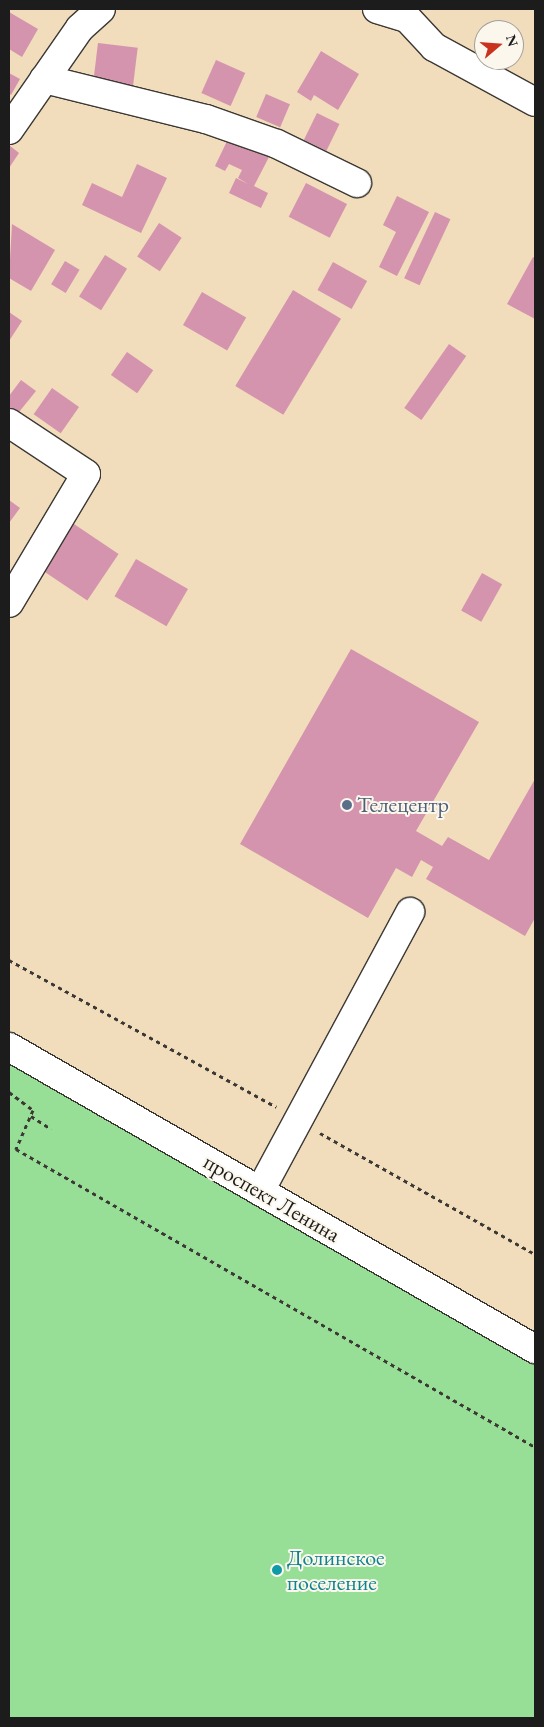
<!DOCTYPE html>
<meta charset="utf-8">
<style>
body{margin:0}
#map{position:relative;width:544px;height:1727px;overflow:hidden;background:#f1dcbc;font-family:"EB Garamond",serif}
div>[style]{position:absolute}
.green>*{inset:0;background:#97de97}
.building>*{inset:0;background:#d494ad;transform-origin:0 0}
.path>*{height:3px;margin-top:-1.5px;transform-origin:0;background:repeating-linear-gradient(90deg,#3c3934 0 4px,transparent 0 8px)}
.roads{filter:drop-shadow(1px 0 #3c3934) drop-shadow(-1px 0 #3c3934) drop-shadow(0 1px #3c3934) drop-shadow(0 -1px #3c3934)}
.minor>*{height:28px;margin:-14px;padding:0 14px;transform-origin:14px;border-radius:14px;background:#fff}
.dots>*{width:14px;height:14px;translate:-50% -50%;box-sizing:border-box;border:2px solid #fbf7ec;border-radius:50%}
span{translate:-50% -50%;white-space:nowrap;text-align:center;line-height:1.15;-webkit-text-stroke:4px #fbf7ec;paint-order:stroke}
.service-label{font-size:22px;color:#4e5e75}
.left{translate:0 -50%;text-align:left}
.street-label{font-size:22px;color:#1c1c1c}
.culture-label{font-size:22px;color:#0d838f}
.frame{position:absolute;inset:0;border:10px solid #1c1c1c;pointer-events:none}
.north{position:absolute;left:474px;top:20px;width:50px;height:50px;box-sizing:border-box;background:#fbf7ec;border:1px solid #a29f99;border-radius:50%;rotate:72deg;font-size:14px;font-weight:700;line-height:20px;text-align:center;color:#1c1c1c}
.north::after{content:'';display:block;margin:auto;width:18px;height:22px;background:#c8321e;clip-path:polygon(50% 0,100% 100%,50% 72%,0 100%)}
</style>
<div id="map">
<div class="green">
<i style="clip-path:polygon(9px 1047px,535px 1349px,535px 1718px,9px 1718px)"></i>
</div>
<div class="building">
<i style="clip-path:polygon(9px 12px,38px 29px,22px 57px,9px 49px)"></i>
<i style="left:98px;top:43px;width:40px;height:39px;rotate:7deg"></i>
<i style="clip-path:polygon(321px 51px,359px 74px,338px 110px,314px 95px,311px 101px,297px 92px)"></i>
<i style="left:216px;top:60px;width:32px;height:36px;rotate:24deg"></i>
<i style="clip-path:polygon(9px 73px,20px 79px,11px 95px,9px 93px)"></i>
<i style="left:266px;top:94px;width:26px;height:25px;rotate:23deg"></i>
<i style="left:317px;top:113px;width:25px;height:30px;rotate:26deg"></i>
<i style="clip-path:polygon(229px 137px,269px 157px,254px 186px,268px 193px,261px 208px,229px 193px,236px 178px,248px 184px,238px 178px,242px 170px,229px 164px,225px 171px,215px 166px)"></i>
<i style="clip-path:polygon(9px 145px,19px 153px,9px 168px)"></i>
<i style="clip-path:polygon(137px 164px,167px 178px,141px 233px,82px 205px,92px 183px,122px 197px)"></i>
<i style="left:306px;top:183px;width:46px;height:38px;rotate:27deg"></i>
<i style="clip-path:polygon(397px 196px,429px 212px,397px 276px,379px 267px,396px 232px,383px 225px)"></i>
<i style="left:435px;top:212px;width:17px;height:73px;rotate:25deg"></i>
<i style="left:159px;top:223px;width:27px;height:40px;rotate:33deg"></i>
<i style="clip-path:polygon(12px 224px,55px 250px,31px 291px,9px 278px)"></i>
<i style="left:105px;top:255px;width:26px;height:49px;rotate:32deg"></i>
<i style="clip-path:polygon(533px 257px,535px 258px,535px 319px,507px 304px)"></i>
<i style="left:65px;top:261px;width:17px;height:27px;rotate:31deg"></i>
<i style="left:333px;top:262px;width:39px;height:32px;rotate:29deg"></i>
<i style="left:293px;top:290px;width:56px;height:112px;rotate:31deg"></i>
<i style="left:202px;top:292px;width:51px;height:38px;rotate:30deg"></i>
<i style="clip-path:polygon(9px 312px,22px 321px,9px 341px)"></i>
<i style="left:449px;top:344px;width:21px;height:78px;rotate:35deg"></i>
<i style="left:127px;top:352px;width:32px;height:28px;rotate:35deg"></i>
<i style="clip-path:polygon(21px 380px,36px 391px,15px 417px,9px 412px,9px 396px)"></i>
<i style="left:52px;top:388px;width:33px;height:32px;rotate:35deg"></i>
<i style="clip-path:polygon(9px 500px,20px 508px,9px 523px)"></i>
<i style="left:68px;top:520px;width:61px;height:56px;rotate:34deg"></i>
<i style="left:136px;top:559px;width:60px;height:43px;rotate:30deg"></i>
<i style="left:482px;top:573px;width:23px;height:43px;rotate:29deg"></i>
<i style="clip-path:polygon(351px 649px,479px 722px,416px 831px,442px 846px,448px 837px,489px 860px,535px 779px,535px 918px,525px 936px,426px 879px,433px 867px,421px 860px,412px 877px,396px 868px,368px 918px,240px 844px)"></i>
</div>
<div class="path">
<i style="left:9px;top:960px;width:305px;rotate:28.8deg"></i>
<i style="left:9px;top:1092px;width:30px;rotate:37deg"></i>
<i style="left:33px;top:1110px;width:43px;rotate:113.6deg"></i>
<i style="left:16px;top:1149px;width:598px;rotate:29.86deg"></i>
<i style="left:31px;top:1116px;width:24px;rotate:33deg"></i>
<i style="left:320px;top:1133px;width:247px;rotate:29.4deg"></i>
</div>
<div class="roads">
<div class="minor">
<i style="left:377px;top:9px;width:31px;rotate:17deg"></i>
<i style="left:407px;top:18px;width:40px;rotate:47deg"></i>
<i style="left:434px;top:47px;width:115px;rotate:28.6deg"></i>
<i style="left:44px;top:79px;width:167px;rotate:13.9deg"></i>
<i style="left:206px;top:119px;width:75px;rotate:19.4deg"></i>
<i style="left:277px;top:144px;width:89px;rotate:26deg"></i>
<i style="left:9px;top:130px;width:124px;rotate:-55.2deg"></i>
<i style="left:80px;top:28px;width:28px;rotate:-42deg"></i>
<i style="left:9px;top:423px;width:92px;rotate:33.5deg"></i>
<i style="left:86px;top:474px;width:150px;rotate:120.8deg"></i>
<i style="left:9px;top:1047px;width:607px;rotate:29.86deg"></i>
<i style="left:260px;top:1191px;width:317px;rotate:-61.7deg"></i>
</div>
</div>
<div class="dots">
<i style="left:347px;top:805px;background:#5c6f8a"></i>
<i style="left:277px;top:1570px;background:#0f9aa8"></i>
</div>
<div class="service-label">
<span class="left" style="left:357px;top:805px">Телецентр</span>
</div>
<div class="street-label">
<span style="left:272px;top:1198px;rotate:30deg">проспект Ленина</span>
</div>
<div class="culture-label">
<span class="left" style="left:287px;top:1570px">Долинское<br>поселение</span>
</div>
<div class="frame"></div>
<div class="north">N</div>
</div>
